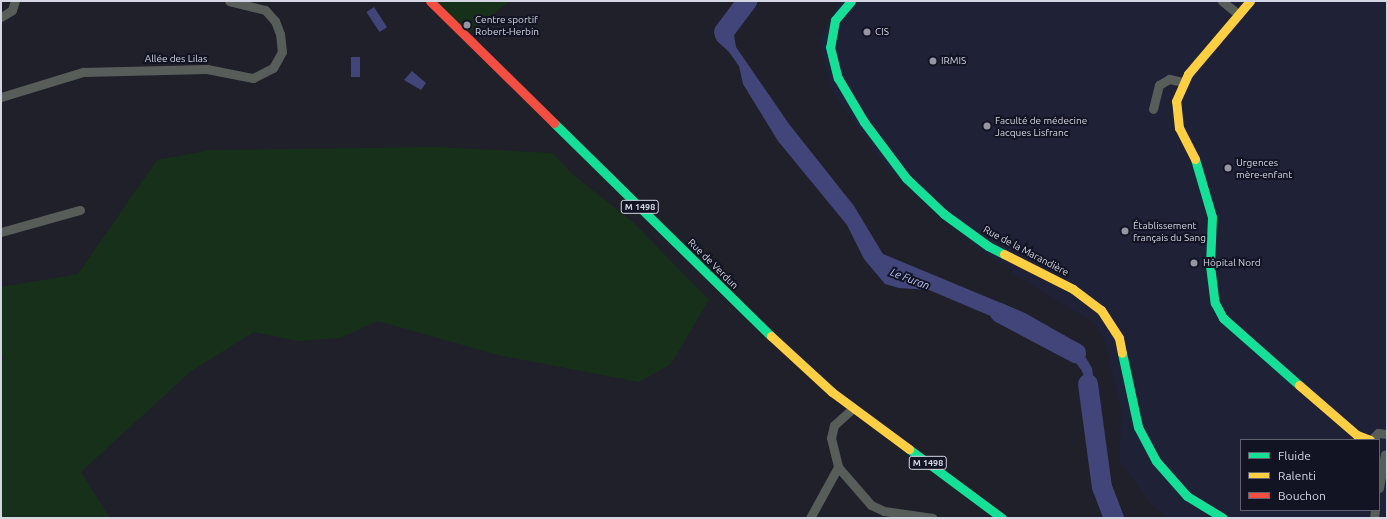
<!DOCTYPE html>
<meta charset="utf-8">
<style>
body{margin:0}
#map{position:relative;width:1388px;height:519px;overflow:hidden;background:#1f202a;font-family:Ubuntu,sans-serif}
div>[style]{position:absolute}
.built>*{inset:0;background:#1f2237}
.green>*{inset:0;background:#17301a}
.water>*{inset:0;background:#41457a;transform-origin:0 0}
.river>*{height:20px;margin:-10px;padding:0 10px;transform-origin:10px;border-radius:10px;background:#41457a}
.street>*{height:9px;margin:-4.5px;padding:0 4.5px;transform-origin:4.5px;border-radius:4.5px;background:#575e59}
.fast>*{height:9px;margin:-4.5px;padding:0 4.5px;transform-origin:4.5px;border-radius:4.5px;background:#16e098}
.slow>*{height:9px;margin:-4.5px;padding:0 4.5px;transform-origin:4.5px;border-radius:4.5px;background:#ffcf43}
.jam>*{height:9px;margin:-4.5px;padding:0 4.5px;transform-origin:4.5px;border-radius:4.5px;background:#f24e42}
.dots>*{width:11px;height:11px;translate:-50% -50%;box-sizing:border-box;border:2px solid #121424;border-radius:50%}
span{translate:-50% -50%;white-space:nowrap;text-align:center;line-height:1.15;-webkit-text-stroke:4px #121424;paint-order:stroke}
.shield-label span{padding:1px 3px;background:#121424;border:1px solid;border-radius:3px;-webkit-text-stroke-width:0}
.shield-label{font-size:9px;color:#d4d6e3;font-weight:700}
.poi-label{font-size:10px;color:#d4d6e3}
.left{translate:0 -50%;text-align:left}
.street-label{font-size:10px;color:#d4d6e3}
.water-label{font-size:11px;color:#bfc7fc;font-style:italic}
.frame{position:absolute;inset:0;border:2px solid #d4d6e3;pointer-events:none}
.legend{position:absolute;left:1240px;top:439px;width:140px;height:72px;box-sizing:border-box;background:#121424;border:1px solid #606270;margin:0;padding:5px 7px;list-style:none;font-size:12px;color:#d4d6e3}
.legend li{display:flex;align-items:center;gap:8px;height:20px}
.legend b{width:20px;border:1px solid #606270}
</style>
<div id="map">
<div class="built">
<i style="clip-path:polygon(evenodd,839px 1px,1387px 1px,1387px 518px,1168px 518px,1150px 503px,1119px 460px,1122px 411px,1104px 338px,1093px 322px,1012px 273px,1011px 268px,991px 258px,940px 218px,888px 169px,832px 91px,819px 40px,839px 1px,1241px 440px,1379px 440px,1379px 510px,1241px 510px,1241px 440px)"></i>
</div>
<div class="green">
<i style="clip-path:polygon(430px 1px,510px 1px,466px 35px)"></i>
<i style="clip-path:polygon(437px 147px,553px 153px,572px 174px,633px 222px,709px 300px,671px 364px,639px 382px,498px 355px,378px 321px,340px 338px,298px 341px,254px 332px,190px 372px,81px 472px,110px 518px,1px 518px,1px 362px,3px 359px,1px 350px,1px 287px,78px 274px,157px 160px,211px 150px)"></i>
</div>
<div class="water">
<i style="clip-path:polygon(735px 1px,745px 1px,733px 29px,736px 47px,789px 124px,854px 206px,883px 254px,1025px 313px,1069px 338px,1083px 353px,1092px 368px,1094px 383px,1090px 423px,1100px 472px,1121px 518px,1109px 518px,1105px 498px,1095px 480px,1084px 427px,1088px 387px,1082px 371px,1071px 356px,1031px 327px,993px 317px,929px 290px,899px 288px,885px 284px,864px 259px,847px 225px,778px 141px,743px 84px,739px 66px,729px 52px,717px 41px,715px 37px,719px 26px)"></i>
<i style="left:374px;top:7px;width:24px;height:9px;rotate:57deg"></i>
<i style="left:351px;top:57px;width:9px;height:20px"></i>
<i style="clip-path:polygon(412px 71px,426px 83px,421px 90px,404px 80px)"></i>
</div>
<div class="river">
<i style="left:724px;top:32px;width:39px;rotate:-53deg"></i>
<i style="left:1000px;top:313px;width:86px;rotate:27.8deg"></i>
<i style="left:1088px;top:384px;width:104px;rotate:82.3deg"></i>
<i style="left:1102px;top:487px;width:33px;rotate:69deg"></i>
</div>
<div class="street">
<i style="left:1222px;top:1px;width:21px;rotate:39deg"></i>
<i style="left:1px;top:17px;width:13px;rotate:-32deg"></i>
<i style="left:12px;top:10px;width:9px;rotate:-72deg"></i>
<i style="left:1px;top:97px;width:86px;rotate:-17deg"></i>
<i style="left:83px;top:72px;width:124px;rotate:-1.4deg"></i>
<i style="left:207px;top:69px;width:47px;rotate:11.1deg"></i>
<i style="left:253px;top:78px;width:22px;rotate:-27deg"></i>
<i style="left:273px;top:68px;width:18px;rotate:-61deg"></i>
<i style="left:282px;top:52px;width:18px;rotate:-96deg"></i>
<i style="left:280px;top:34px;width:14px;rotate:-111deg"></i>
<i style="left:275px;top:21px;width:15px;rotate:-132deg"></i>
<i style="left:265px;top:10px;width:37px;rotate:-166deg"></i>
<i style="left:1153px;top:109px;width:25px;rotate:-76deg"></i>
<i style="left:1159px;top:85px;width:12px;rotate:-31deg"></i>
<i style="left:1169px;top:79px;width:14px;rotate:12deg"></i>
<i style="left:1px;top:232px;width:82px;rotate:-15.6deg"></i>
<i style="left:852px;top:409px;width:24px;rotate:138deg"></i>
<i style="left:834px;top:425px;width:13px;rotate:103deg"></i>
<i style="left:831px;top:438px;width:30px;rotate:76deg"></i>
<i style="left:838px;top:467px;width:50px;rotate:49deg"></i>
<i style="left:871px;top:505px;width:14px;rotate:25deg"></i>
<i style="left:884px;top:511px;width:49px;rotate:8.1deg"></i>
<i style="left:1371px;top:440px;width:10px;rotate:-45deg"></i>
<i style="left:1378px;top:433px;width:9px;rotate:6deg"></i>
<i style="left:1379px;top:488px;width:34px;rotate:-80deg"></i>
<i style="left:810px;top:518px;width:58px;rotate:-61.2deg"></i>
<i style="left:1374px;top:518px;width:8px;rotate:-83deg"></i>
</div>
<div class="fast">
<i style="left:851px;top:1px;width:25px;rotate:130deg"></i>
<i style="left:835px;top:20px;width:27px;rotate:100deg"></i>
<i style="left:830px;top:47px;width:32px;rotate:76deg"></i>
<i style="left:838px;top:78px;width:51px;rotate:59.4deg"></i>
<i style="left:864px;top:122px;width:70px;rotate:53.1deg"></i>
<i style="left:906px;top:178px;width:52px;rotate:43.5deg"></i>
<i style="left:944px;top:214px;width:54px;rotate:36deg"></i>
<i style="left:988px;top:246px;width:18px;rotate:27deg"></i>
<i style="left:554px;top:123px;width:304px;rotate:44.5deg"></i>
<i style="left:1195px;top:159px;width:60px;rotate:73.7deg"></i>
<i style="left:1212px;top:217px;width:48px;rotate:92.4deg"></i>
<i style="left:1210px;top:265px;width:38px;rotate:83deg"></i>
<i style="left:1215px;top:303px;width:17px;rotate:62deg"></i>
<i style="left:1223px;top:318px;width:101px;rotate:41.4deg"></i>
<i style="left:1122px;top:353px;width:76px;rotate:77.8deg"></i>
<i style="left:1138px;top:427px;width:38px;rotate:62deg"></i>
<i style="left:1156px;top:461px;width:47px;rotate:48.5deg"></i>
<i style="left:1187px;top:496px;width:42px;rotate:31.4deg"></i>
<i style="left:909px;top:449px;width:116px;rotate:36.6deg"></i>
</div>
<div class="slow">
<i style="left:1195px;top:159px;width:35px;rotate:-117deg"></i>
<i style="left:1179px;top:128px;width:27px;rotate:-96deg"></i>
<i style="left:1176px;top:101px;width:30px;rotate:-66deg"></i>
<i style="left:1188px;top:74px;width:96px;rotate:-49.7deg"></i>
<i style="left:1004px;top:254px;width:77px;rotate:26.9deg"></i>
<i style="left:1073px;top:289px;width:35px;rotate:37deg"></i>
<i style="left:1101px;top:310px;width:33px;rotate:57deg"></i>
<i style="left:1119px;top:338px;width:15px;rotate:79deg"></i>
<i style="left:771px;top:336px;width:83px;rotate:42.6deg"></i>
<i style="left:832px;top:392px;width:96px;rotate:36.5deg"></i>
<i style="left:1299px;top:385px;width:77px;rotate:40.8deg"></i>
<i style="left:1357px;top:435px;width:14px;rotate:21deg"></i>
</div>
<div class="jam">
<i style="left:430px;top:1px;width:174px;rotate:44.5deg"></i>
</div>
<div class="dots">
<i style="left:467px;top:25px;background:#9596a2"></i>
<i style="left:867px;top:32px;background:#9596a2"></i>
<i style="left:933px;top:61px;background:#9596a2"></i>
<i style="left:987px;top:126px;background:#9596a2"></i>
<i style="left:1228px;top:168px;background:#9596a2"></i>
<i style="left:1125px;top:231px;background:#9596a2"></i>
<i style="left:1194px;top:263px;background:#9596a2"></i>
</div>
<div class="shield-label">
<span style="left:640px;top:207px">M 1498</span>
<span style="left:928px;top:463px">M 1498</span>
</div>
<div class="poi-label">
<span class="left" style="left:475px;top:25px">Centre sportif<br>Robert-Herbin</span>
<span class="left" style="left:875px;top:32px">CIS</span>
<span class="left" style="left:941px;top:61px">IRMIS</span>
<span class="left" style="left:995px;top:126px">Faculté de médecine<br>Jacques Lisfranc</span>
<span class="left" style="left:1236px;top:168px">Urgences<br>mère-enfant</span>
<span class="left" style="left:1133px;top:231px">Établissement<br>français du Sang</span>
<span class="left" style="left:1203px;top:263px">Hôpital Nord</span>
</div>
<div class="street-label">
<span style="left:176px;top:59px">Allée des Lilas</span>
<span style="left:1026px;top:251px;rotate:28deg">Rue de la Marandière</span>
<span style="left:713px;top:264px;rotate:45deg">Rue de Verdun</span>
</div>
<div class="water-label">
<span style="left:910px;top:279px;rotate:21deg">Le Furan</span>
</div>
<div class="frame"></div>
<ul class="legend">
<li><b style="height:5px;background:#16e098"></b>Fluide</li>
<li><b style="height:5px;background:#ffcf43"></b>Ralenti</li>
<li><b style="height:5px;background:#f24e42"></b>Bouchon</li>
</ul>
</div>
